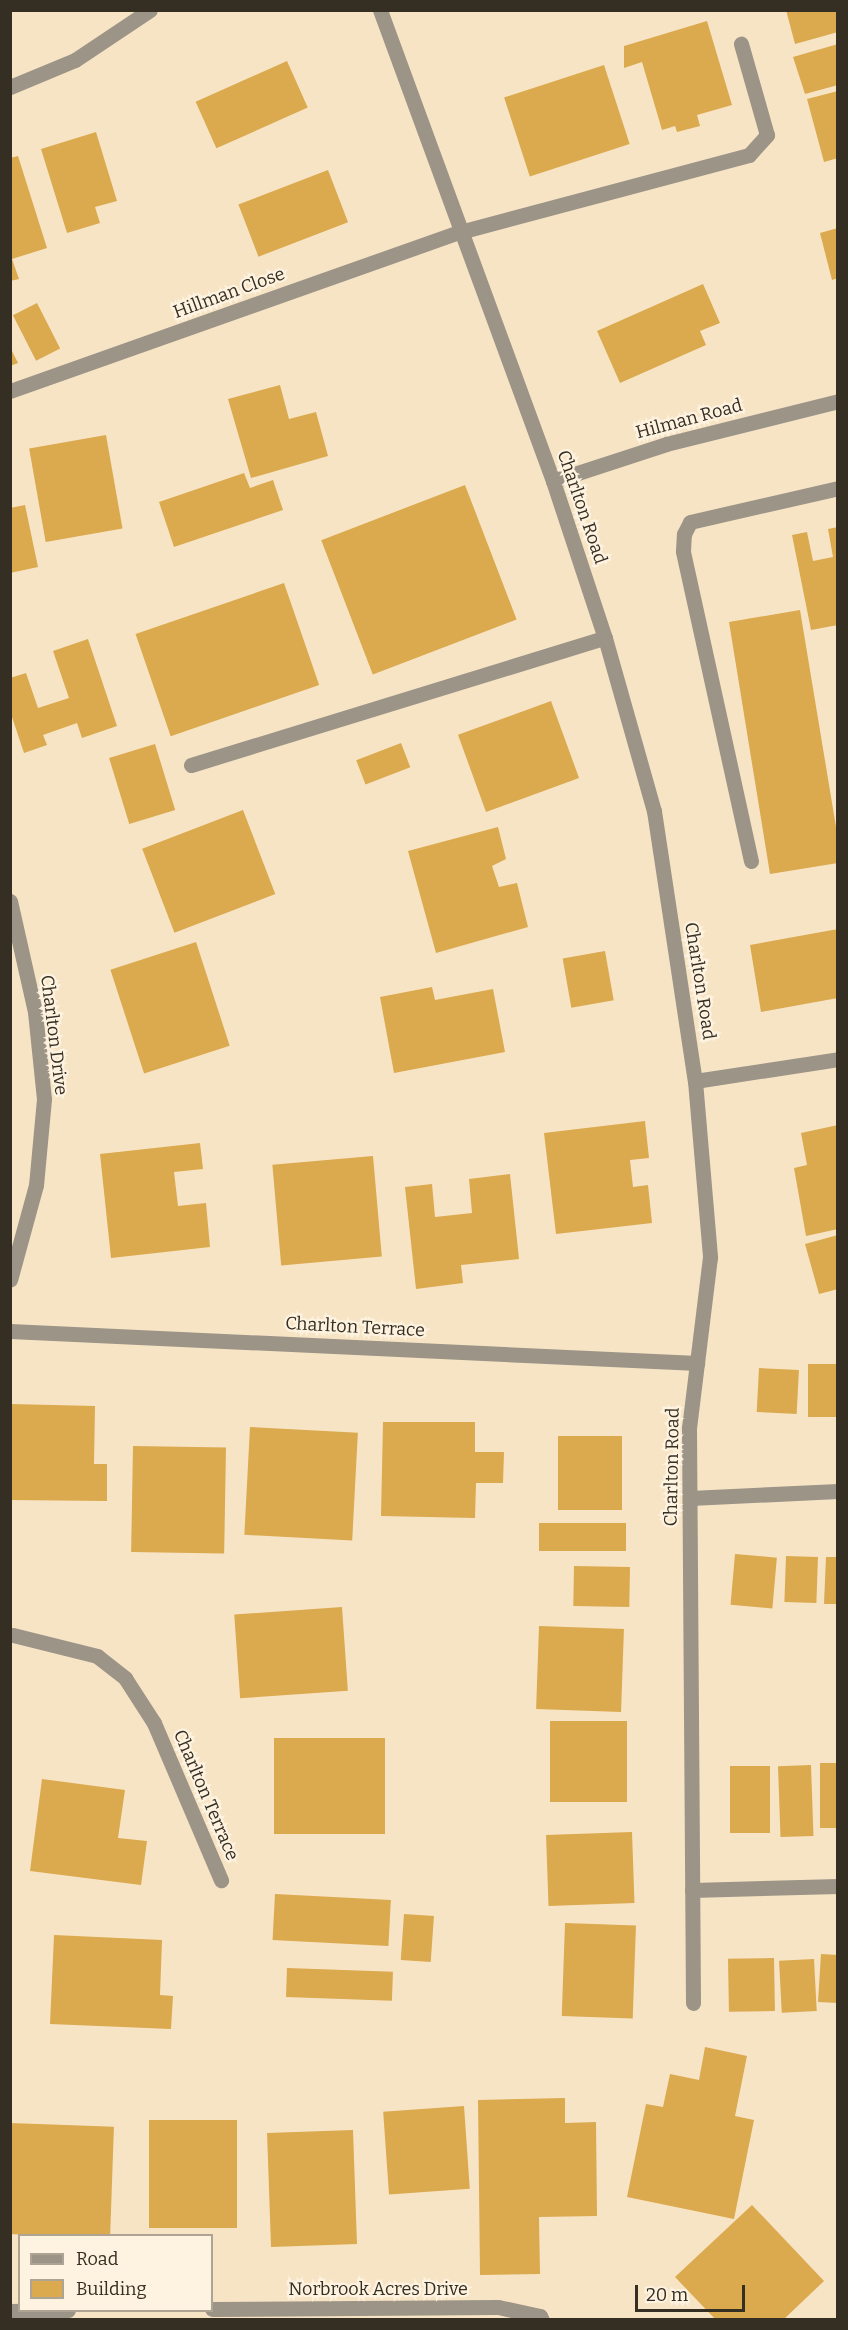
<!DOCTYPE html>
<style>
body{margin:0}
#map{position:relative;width:848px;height:2330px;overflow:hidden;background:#f7e4c5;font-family:Bitter,serif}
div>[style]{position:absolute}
.building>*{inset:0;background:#dba94e;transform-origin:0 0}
.minor>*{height:15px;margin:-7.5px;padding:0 7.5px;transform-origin:7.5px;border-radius:7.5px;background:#9c9487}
span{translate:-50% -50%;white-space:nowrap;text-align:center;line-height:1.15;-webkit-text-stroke:4.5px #fef3e0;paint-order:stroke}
.street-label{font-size:18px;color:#352e22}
.frame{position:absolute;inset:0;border:12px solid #352e22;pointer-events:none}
.legend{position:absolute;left:18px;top:2234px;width:195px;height:78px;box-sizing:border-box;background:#fef3e0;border:2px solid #aea494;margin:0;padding:8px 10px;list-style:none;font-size:18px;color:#352e22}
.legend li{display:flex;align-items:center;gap:12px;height:30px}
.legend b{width:30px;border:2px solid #aea494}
.scale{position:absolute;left:635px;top:2285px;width:110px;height:27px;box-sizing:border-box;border:3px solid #352e22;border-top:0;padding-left:8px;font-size:18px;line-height:21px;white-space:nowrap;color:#352e22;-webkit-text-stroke:4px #fef3e0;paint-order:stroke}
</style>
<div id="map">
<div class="building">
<i style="clip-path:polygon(786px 10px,838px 10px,838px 32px,795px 44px)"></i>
<i style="clip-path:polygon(707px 21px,732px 105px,697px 115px,700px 126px,677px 132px,675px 126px,662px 130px,642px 62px,624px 68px,624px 46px)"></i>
<i style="clip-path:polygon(838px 44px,838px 85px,805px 94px,793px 57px)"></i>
<i style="left:287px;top:61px;width:51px;height:100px;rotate:66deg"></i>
<i style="left:604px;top:65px;width:83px;height:105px;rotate:72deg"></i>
<i style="clip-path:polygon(838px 91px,838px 158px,824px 162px,807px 99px)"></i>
<i style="clip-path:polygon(96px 132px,117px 201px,95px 207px,100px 223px,67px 233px,41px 149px)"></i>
<i style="clip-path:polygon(18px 156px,47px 248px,12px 259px,19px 279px,10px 281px,10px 158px)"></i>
<i style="left:328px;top:170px;width:56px;height:96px;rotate:69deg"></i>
<i style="clip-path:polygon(838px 228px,838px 278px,832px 280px,820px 233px)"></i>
<i style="clip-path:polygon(703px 284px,720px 323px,700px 331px,706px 345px,620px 383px,597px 331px)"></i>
<i style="left:37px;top:303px;width:51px;height:27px;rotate:63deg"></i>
<i style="clip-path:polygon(10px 347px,18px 363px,10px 366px)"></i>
<i style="clip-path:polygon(280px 385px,289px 419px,316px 412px,328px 456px,251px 478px,228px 399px)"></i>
<i style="left:106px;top:435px;width:95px;height:78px;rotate:80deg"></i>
<i style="clip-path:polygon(244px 473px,250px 488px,273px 480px,283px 510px,174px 547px,159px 502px)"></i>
<i style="left:465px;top:485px;width:144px;height:154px;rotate:69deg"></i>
<i style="clip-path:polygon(25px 505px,38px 567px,10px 573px,10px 508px)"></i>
<i style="clip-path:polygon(838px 527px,838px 625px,811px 630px,792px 535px,807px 532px,813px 561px,833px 557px,828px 529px)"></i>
<i style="left:284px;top:583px;width:108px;height:157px;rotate:71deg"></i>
<i style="clip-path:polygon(800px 610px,838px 839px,838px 863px,770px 874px,729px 622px)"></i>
<i style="clip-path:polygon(88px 639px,117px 726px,82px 738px,77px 723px,43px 735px,47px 745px,24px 753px,10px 711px,10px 678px,26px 673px,38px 708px,69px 698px,53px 651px)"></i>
<i style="left:551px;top:701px;width:82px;height:99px;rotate:70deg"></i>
<i style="left:401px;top:743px;width:26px;height:48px;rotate:69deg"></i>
<i style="left:155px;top:744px;width:69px;height:48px;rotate:73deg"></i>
<i style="left:243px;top:810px;width:90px;height:108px;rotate:69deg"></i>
<i style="clip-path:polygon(498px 827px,506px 859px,492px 866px,499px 887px,517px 883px,528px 927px,436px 953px,408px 851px)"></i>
<i style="clip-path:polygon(838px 929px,838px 998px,761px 1012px,750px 945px)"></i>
<i style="left:196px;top:942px;width:109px;height:90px;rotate:72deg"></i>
<i style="left:605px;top:951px;width:50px;height:43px;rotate:80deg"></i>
<i style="clip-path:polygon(432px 987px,435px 1000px,493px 989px,505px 1052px,394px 1073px,380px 997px)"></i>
<i style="clip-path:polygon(645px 1121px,649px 1158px,630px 1160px,633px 1187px,648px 1185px,652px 1223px,556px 1234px,544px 1133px)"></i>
<i style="clip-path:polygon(838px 1125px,838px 1229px,806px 1236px,794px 1168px,807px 1165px,801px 1133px)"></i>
<i style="clip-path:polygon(200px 1143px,203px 1169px,174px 1172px,178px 1206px,206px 1203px,210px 1247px,111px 1258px,100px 1154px)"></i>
<i style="left:373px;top:1156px;width:101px;height:101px;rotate:85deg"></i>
<i style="clip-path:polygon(510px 1174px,519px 1259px,461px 1265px,463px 1283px,416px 1289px,405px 1187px,432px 1184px,435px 1217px,472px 1213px,469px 1179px)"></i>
<i style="clip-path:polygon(838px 1235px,838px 1289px,819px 1294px,805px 1244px)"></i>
<i style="left:808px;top:1364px;width:30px;height:53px"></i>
<i style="left:759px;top:1368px;width:40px;height:44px;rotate:3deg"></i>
<i style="clip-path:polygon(10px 1404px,95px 1406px,94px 1464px,107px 1464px,107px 1501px,10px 1500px)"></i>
<i style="clip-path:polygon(383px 1422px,475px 1422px,475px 1452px,504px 1452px,503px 1483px,476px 1483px,475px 1518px,381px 1516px)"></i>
<i style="left:250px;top:1427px;width:108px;height:108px;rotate:3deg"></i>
<i style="left:558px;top:1436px;width:64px;height:74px"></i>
<i style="left:133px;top:1446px;width:93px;height:106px;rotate:1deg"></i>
<i style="left:626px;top:1523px;width:28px;height:87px;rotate:90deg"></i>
<i style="left:735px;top:1554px;width:42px;height:51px;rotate:5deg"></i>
<i style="left:786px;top:1556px;width:32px;height:46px;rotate:2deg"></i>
<i style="clip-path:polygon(826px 1557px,838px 1557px,838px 1604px,824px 1604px)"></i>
<i style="left:574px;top:1566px;width:56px;height:40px;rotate:1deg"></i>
<i style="left:342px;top:1607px;width:84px;height:108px;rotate:86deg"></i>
<i style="left:539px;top:1626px;width:85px;height:83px;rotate:2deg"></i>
<i style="left:550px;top:1721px;width:77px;height:81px"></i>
<i style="left:385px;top:1738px;width:96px;height:111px;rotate:90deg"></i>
<i style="left:820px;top:1763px;width:18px;height:65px"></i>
<i style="left:811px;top:1765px;width:71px;height:33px;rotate:88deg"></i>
<i style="left:730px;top:1766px;width:40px;height:67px"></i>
<i style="clip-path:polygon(42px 1779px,125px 1790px,118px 1838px,147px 1841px,141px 1885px,30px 1871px)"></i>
<i style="left:632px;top:1832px;width:71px;height:86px;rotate:88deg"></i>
<i style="left:275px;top:1894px;width:116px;height:46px;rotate:3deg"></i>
<i style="left:404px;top:1914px;width:30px;height:46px;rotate:4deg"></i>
<i style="left:565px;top:1923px;width:71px;height:93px;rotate:2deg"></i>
<i style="clip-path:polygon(54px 1935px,162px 1940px,160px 1995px,173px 1996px,171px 2029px,50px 2024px)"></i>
<i style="clip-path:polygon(821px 1954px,838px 1955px,838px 2003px,818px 2002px)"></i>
<i style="left:774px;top:1958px;width:53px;height:46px;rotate:89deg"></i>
<i style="left:814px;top:1959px;width:52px;height:35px;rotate:87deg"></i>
<i style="left:287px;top:1968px;width:106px;height:29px;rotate:2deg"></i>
<i style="clip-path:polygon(705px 2047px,747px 2056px,735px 2116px,754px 2120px,734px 2219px,627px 2197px,646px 2104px,663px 2107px,670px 2074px,699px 2080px)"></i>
<i style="clip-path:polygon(565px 2098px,565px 2123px,596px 2122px,597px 2216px,539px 2217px,540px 2274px,480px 2275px,478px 2100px)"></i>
<i style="left:464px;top:2106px;width:83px;height:81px;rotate:86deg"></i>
<i style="left:149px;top:2120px;width:88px;height:108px"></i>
<i style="left:10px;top:2123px;width:104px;height:111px;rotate:2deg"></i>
<i style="left:353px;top:2130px;width:114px;height:86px;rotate:88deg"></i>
<i style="clip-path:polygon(752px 2205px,824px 2281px,783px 2320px,716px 2320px,675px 2277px)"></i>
</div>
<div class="minor">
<i style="left:380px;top:10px;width:502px;rotate:69.83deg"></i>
<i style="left:553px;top:481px;width:165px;rotate:71.7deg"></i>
<i style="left:605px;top:638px;width:180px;rotate:74.2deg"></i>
<i style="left:654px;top:811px;width:273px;rotate:81.4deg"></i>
<i style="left:695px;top:1081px;width:177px;rotate:85.1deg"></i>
<i style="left:710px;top:1257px;width:172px;rotate:97deg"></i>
<i style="left:689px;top:1428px;width:575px;rotate:89.6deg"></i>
<i style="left:10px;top:87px;width:70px;rotate:-22.6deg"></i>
<i style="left:75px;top:60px;width:90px;rotate:-33.7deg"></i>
<i style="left:10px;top:391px;width:477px;rotate:-19.5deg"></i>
<i style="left:460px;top:232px;width:299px;rotate:-14.9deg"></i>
<i style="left:749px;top:155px;width:27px;rotate:-48deg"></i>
<i style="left:767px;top:135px;width:95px;rotate:-105.9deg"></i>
<i style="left:553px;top:481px;width:119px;rotate:-18.1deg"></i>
<i style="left:666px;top:444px;width:177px;rotate:-14deg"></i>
<i style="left:191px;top:765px;width:433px;rotate:-17.1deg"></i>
<i style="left:751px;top:861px;width:317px;rotate:-102.4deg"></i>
<i style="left:683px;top:551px;width:17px;rotate:-87deg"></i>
<i style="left:684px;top:534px;width:13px;rotate:-63deg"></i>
<i style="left:690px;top:522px;width:152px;rotate:-12.9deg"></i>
<i style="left:10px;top:901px;width:114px;rotate:77.3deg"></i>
<i style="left:35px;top:1012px;width:87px;rotate:84.1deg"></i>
<i style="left:44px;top:1099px;width:86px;rotate:95.3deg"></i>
<i style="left:36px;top:1185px;width:98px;rotate:105.3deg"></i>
<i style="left:695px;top:1081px;width:145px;rotate:-8.7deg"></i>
<i style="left:10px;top:1331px;width:688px;rotate:2.67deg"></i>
<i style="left:690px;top:1498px;width:148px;rotate:-2.7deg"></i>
<i style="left:13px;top:1635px;width:87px;rotate:14deg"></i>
<i style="left:97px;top:1656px;width:36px;rotate:38deg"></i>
<i style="left:125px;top:1678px;width:54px;rotate:57.2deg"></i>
<i style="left:154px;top:1723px;width:171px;rotate:66.9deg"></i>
<i style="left:692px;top:1890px;width:146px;rotate:-1.6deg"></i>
<i style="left:212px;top:2309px;width:286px;rotate:-0.4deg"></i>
<i style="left:498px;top:2307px;width:43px;rotate:12.1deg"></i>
<i style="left:540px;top:2316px;width:4px;rotate:63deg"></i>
<i style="left:10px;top:2311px;width:58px;rotate:-1deg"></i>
</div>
<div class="street-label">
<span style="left:229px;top:293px;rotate:-20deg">Hillman Close</span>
<span style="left:689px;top:419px;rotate:-15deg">Hilman Road</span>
<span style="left:582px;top:507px;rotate:71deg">Charlton Road</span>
<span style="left:700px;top:981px;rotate:81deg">Charlton Road</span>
<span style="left:54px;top:1035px;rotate:83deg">Charlton Drive</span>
<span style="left:355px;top:1327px;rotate:3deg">Charlton Terrace</span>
<span style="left:672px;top:1467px;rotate:-89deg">Charlton Road</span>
<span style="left:206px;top:1795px;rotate:67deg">Charlton Terrace</span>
<span style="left:378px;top:2289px">Norbrook Acres Drive</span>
</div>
<div class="frame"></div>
<ul class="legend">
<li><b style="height:8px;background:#9c9487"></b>Road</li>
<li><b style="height:16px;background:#dba94e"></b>Building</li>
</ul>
<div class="scale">20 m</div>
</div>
